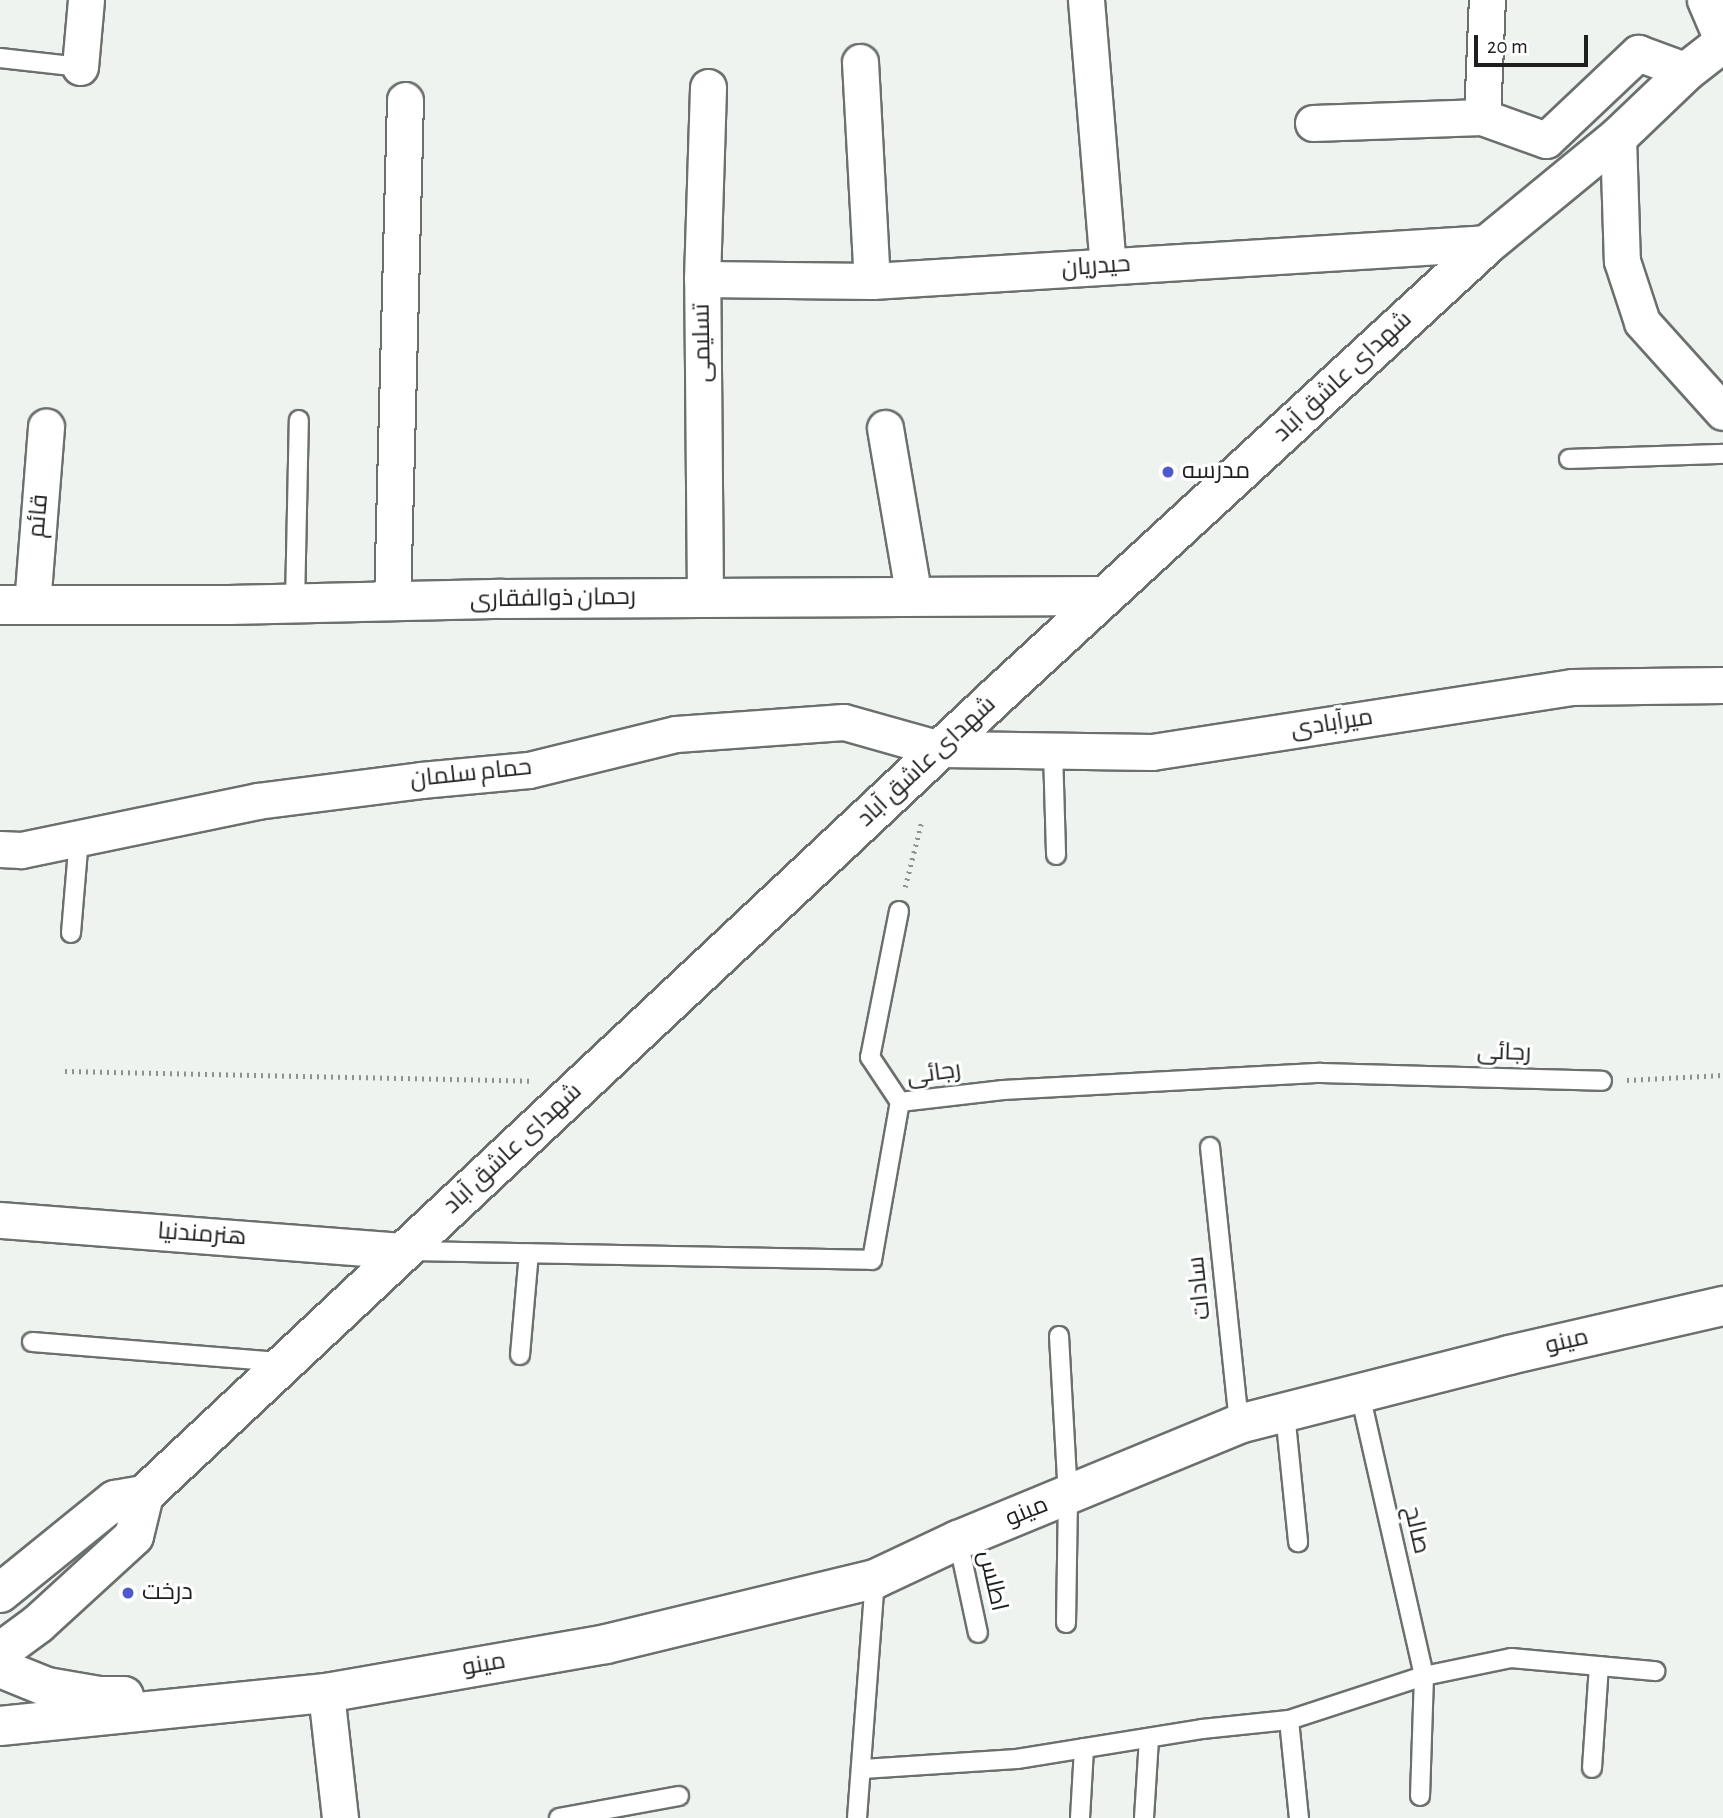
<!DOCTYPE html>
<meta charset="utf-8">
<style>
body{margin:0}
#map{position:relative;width:1723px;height:1818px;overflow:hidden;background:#eef3f0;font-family:"Alegreya Sans",Cairo,sans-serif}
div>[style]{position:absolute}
.path>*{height:4.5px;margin-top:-2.25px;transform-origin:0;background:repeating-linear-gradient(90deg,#8d918f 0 2px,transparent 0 7px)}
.roads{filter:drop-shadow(2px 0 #6b706e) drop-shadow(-2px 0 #6b706e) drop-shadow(0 2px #6b706e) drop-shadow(0 -2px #6b706e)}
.service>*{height:18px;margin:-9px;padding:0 9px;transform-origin:9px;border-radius:9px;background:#fff}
.minor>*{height:35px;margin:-17.5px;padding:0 17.5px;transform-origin:17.5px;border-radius:17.5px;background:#fff}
.tertiary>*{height:38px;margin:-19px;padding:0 19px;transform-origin:19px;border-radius:19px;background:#fff}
.secondary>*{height:38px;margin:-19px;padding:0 19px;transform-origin:19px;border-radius:19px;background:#fff}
.dots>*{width:19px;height:19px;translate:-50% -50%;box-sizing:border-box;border:4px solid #fff;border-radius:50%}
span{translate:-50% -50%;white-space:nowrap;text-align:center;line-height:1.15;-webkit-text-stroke:6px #fff;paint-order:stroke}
.street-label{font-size:24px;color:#1e201f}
.poi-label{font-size:24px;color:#1e201f}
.left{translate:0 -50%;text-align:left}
.scale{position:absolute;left:1474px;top:35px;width:114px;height:32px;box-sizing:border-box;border:4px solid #1e201f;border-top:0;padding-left:9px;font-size:21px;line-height:24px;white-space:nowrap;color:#1e201f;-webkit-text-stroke:5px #fff;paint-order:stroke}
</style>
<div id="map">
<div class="path">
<i style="left:905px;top:887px;width:69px;rotate:-75.8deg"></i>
<i style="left:65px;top:1071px;width:465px;rotate:1.2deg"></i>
<i style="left:1627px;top:1080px;width:96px;rotate:-3deg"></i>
</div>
<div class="roads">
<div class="service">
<i style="left:0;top:58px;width:81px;rotate:6.4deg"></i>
<i style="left:1569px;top:459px;width:154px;rotate:-1.9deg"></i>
<i style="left:295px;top:604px;width:184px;rotate:-88.8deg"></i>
<i style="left:1053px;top:751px;width:104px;rotate:88.3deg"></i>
<i style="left:899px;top:911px;width:149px;rotate:101.2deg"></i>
<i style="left:870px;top:1057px;width:54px;rotate:56.3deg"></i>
<i style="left:71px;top:933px;width:95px;rotate:-85.2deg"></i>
<i style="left:1210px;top:1147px;width:279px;rotate:84deg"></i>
<i style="left:408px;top:1251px;width:464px;rotate:1.1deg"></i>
<i style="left:872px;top:1260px;width:160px;rotate:-80deg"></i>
<i style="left:900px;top:1102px;width:104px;rotate:-6.6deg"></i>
<i style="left:1003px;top:1090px;width:318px;rotate:-3.1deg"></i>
<i style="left:1321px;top:1073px;width:281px;rotate:1.6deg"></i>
<i style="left:1059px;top:1336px;width:160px;rotate:86.8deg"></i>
<i style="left:1068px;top:1496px;width:127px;rotate:90.9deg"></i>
<i style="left:32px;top:1342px;width:251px;rotate:4.6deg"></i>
<i style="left:520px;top:1355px;width:102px;rotate:-85deg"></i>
<i style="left:1360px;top:1394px;width:289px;rotate:77.2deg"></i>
<i style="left:1424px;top:1676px;width:120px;rotate:91.9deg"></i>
<i style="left:1285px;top:1413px;width:130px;rotate:84.2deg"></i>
<i style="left:958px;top:1540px;width:95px;rotate:77.9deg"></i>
<i style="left:1289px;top:1720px;width:99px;rotate:84.2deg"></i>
<i style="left:1592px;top:1768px;width:102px;rotate:-86.1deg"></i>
<i style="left:863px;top:1769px;width:154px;rotate:-3.7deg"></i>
<i style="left:1017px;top:1759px;width:187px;rotate:-9.2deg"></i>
<i style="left:1202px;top:1729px;width:87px;rotate:-5.9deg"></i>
<i style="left:1289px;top:1720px;width:142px;rotate:-18.1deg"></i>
<i style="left:1424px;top:1676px;width:89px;rotate:-11.7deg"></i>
<i style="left:1511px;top:1658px;width:145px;rotate:5.2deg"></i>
<i style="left:559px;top:1818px;width:122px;rotate:-10.4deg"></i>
<i style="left:857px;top:1818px;width:240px;rotate:-85.7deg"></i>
<i style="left:1080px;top:1818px;width:70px;rotate:-86.7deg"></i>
<i style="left:1144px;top:1818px;width:80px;rotate:-86.4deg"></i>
</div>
<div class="minor">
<i style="left:1086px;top:0;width:267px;rotate:85.3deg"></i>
<i style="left:1705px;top:0;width:46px;rotate:66.8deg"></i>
<i style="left:860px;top:62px;width:219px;rotate:86.9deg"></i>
<i style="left:80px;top:67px;width:67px;rotate:-84.9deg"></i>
<i style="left:1482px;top:117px;width:117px;rotate:-87.6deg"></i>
<i style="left:1313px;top:123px;width:169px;rotate:-2deg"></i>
<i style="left:1482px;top:117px;width:68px;rotate:19.8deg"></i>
<i style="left:1546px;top:140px;width:127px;rotate:-43.4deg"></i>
<i style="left:1638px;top:53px;width:52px;rotate:20.2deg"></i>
<i style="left:1618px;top:137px;width:124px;rotate:88.2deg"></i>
<i style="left:1622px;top:261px;width:64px;rotate:71.8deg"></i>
<i style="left:1642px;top:322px;width:121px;rotate:48deg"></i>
<i style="left:702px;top:279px;width:170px;rotate:0.7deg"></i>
<i style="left:872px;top:281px;width:618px;rotate:-3.52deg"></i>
<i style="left:885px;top:428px;width:171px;rotate:80.3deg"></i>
<i style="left:705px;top:598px;width:319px;rotate:-90.5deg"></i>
<i style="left:702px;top:279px;width:192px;rotate:-88.2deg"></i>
<i style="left:392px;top:602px;width:502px;rotate:-88.52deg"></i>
<i style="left:32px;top:605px;width:179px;rotate:-85.5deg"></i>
<i style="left:0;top:849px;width:21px;rotate:3deg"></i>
<i style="left:21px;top:850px;width:241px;rotate:-11.7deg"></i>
<i style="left:257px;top:801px;width:165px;rotate:-7.3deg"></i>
<i style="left:421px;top:780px;width:108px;rotate:-5.3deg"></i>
<i style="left:529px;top:770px;width:151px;rotate:-13.8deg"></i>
<i style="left:676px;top:734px;width:168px;rotate:-4.1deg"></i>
<i style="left:844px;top:722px;width:100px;rotate:15.7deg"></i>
<i style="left:940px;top:749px;width:212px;rotate:0.8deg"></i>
<i style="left:1152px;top:752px;width:425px;rotate:-8.8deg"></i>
<i style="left:1572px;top:687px;width:151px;rotate:-0.8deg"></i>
<i style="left:0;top:1220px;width:405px;rotate:4.4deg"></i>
<i style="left:326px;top:1693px;width:126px;rotate:83.6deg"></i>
</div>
<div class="tertiary">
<i style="left:0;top:605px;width:229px"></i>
<i style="left:229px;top:605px;width:273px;rotate:-1.3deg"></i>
<i style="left:502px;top:599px;width:603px;rotate:-0.29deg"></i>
<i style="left:0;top:1668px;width:51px;rotate:22deg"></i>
<i style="left:47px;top:1687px;width:53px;rotate:9.8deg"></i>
<i style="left:99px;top:1696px;width:25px"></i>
<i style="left:0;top:1726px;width:328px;rotate:-5.8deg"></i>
<i style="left:326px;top:1693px;width:284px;rotate:-9.9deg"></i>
<i style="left:606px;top:1644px;width:277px;rotate:-13.6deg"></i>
<i style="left:875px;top:1579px;width:92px;rotate:-25.2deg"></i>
<i style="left:958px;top:1540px;width:304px;rotate:-22.4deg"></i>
<i style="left:1239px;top:1424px;width:279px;rotate:-14.3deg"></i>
<i style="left:1509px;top:1355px;width:220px;rotate:-12.9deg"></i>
</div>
<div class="secondary">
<i style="left:0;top:1593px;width:148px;rotate:-39deg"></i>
<i style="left:115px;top:1500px;width:29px;rotate:-10deg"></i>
<i style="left:0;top:1652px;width:47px;rotate:-36.4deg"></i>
<i style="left:38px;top:1624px;width:130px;rotate:-42.5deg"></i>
<i style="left:134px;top:1536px;width:42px;rotate:-76.3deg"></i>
<i style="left:144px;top:1495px;width:1170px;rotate:-43.13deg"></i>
<i style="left:998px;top:695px;width:667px;rotate:-42.63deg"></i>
<i style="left:1489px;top:243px;width:167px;rotate:-39.4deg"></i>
<i style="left:1618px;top:137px;width:95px;rotate:-43.7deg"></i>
<i style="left:1687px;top:71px;width:46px;rotate:-37.9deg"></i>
</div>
</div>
<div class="dots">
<i style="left:1168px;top:472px;background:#4e59ce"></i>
<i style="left:128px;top:1593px;background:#4e59ce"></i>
</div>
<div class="street-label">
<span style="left:1096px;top:267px;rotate:-4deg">حیدریان</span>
<span style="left:703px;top:343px;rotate:-91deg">تسلیمی</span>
<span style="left:1343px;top:377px;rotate:-43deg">شهدای عاشق آباد</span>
<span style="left:39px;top:516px;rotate:-85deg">قائم</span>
<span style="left:553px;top:599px;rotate:-1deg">رحمان ذوالفقاری</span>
<span style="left:1332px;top:724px;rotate:-9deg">میرآبادی</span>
<span style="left:927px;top:762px;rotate:-43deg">شهدای عاشق آباد</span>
<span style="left:471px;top:774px;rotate:-6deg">حمام سلمان</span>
<span style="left:1504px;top:1053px;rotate:2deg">رجائی</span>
<span style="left:934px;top:1074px;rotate:-8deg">رجائی</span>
<span style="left:513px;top:1149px;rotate:-43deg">شهدای عاشق آباد</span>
<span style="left:202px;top:1235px;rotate:4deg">هنرمندنیا</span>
<span style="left:1200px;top:1288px;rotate:-96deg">سادات</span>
<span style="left:1567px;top:1342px;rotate:-13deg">مینو</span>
<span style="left:1027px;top:1512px;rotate:-22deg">مینو</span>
<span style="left:1416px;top:1530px;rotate:77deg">صالح</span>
<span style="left:992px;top:1581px;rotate:77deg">اطلس</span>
<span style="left:484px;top:1665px;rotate:-10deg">مینو</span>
</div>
<div class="poi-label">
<span class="left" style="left:1182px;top:472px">مدرسه</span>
<span class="left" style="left:142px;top:1593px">درخت</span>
</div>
<div class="scale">20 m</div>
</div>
